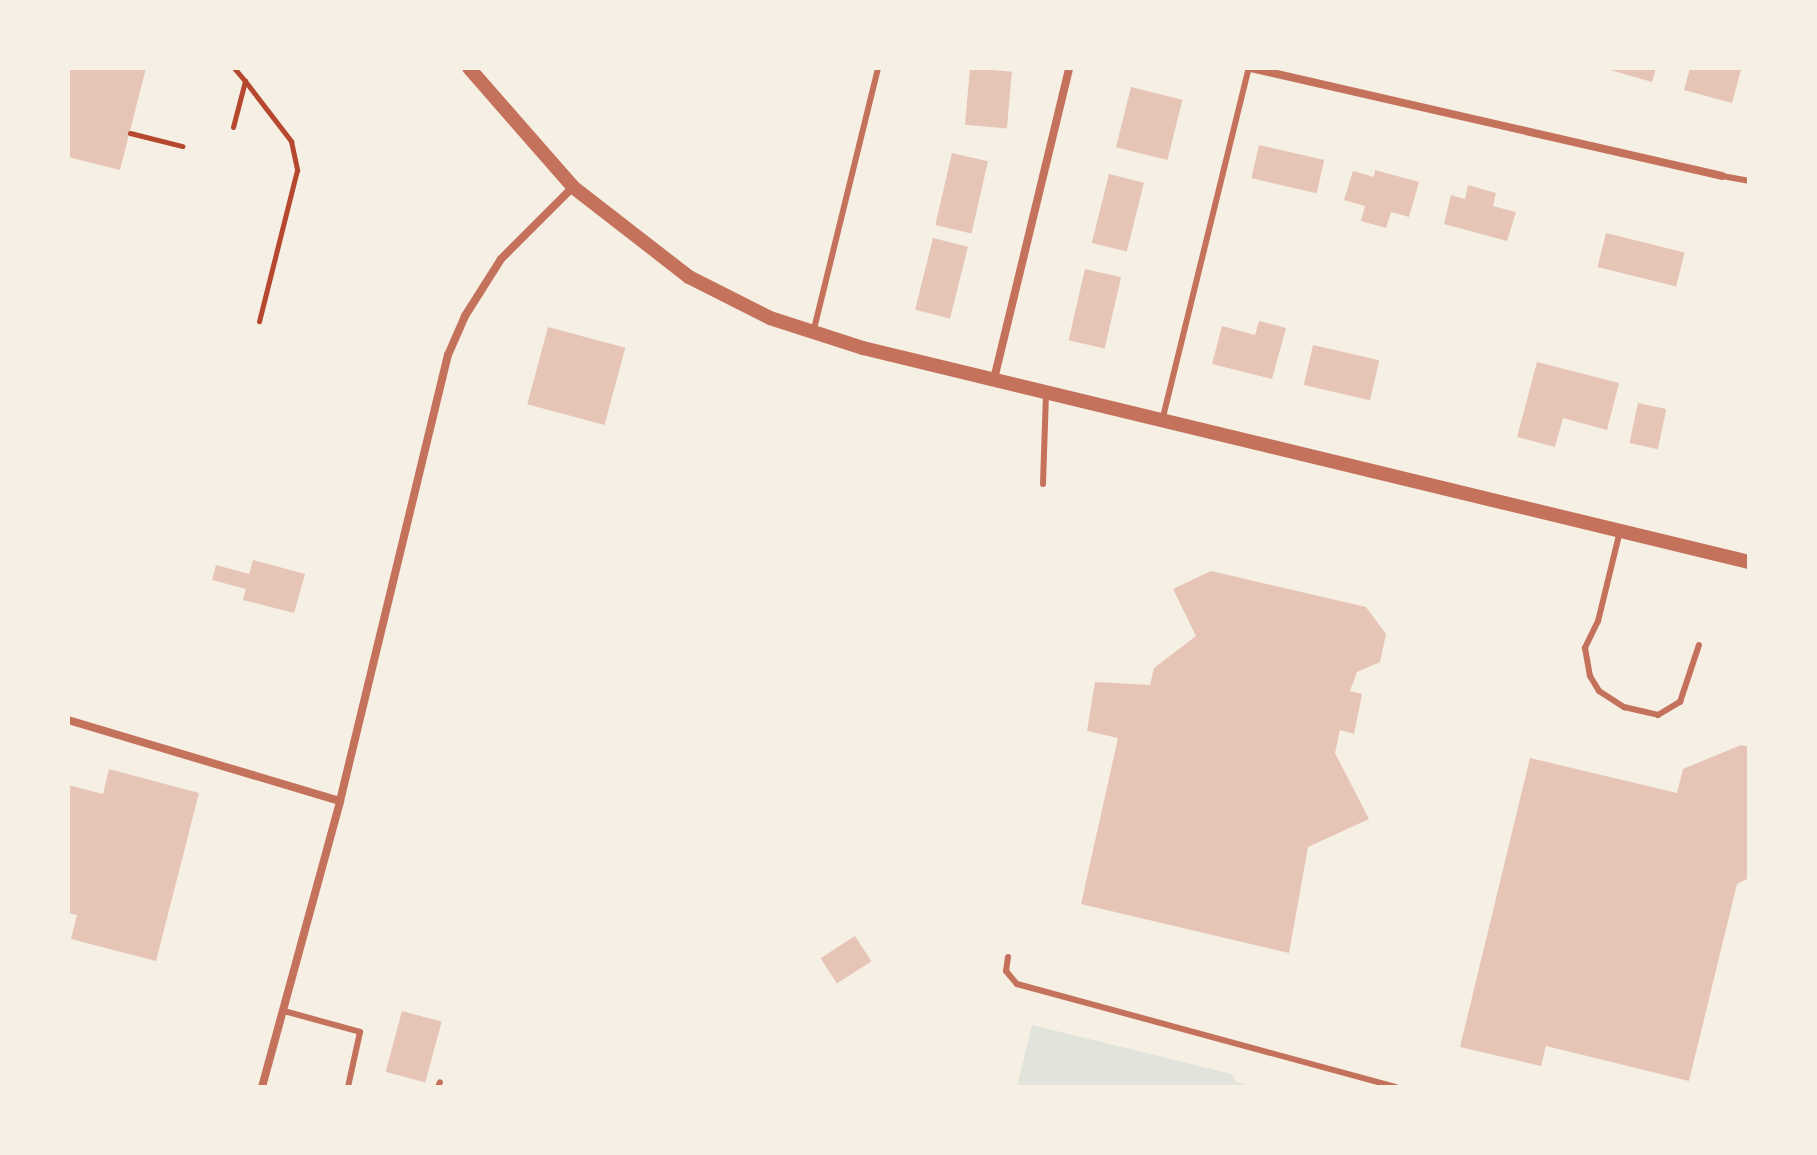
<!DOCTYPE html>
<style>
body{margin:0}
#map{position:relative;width:1817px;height:1155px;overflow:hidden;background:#f6efe4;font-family:"Noto Serif",serif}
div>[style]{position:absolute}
.green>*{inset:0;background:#e2e4dc}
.building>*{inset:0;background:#e6c5b7;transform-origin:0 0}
.path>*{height:5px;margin:-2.5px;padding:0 2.5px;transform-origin:2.5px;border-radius:2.5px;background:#b5482f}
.service>*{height:6px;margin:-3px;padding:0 3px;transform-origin:3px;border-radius:3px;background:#c5725c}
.minor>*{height:8px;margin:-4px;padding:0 4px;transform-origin:4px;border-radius:4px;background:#c5725c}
.tertiary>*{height:14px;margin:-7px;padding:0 7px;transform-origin:7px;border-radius:7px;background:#c5725c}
span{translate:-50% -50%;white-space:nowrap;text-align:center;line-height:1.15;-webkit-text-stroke:7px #f6efe4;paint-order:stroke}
.frame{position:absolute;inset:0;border:70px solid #f6efe4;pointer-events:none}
</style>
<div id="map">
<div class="green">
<i style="clip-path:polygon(1032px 1025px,1232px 1074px,1236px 1082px,1255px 1087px,1017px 1087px)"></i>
</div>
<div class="building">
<i style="clip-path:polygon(68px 68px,146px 68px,120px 170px,68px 157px)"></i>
<i style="left:970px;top:68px;width:42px;height:57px;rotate:5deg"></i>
<i style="clip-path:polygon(1603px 68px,1656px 68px,1652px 82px)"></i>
<i style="clip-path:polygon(1690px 68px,1741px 70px,1732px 103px,1684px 90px)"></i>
<i style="left:1131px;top:87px;width:53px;height:62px;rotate:14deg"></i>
<i style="left:1259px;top:145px;width:67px;height:34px;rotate:13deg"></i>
<i style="left:952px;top:153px;width:37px;height:74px;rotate:13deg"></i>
<i style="clip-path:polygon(1375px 170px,1419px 182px,1409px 217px,1391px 212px,1386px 228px,1361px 221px,1365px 206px,1344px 200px,1353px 171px,1374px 177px)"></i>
<i style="left:1109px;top:174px;width:36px;height:71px;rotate:14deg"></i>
<i style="clip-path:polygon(1468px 185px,1496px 193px,1493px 206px,1516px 212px,1507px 241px,1444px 224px,1451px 195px,1465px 199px)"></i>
<i style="left:1606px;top:233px;width:81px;height:35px;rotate:14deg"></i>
<i style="left:933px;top:238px;width:36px;height:74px;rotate:14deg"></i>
<i style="left:1085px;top:269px;width:37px;height:73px;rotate:13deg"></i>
<i style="clip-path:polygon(1259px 321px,1286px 328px,1272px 379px,1212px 364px,1222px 326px,1255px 335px)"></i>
<i style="left:548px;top:327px;width:80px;height:80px;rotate:15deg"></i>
<i style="left:1313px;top:345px;width:68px;height:41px;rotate:13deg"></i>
<i style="clip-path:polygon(1537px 362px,1619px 383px,1607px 430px,1563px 418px,1555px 447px,1517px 437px)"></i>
<i style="left:1638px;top:403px;width:29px;height:41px;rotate:12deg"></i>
<i style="clip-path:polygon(253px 560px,305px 574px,294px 613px,243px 600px,246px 589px,212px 580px,216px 565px,249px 574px)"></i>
<i style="clip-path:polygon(1211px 571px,1366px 607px,1386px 634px,1380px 662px,1357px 672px,1350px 691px,1362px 694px,1354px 734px,1340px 730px,1335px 753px,1369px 819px,1308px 847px,1289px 953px,1081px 904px,1118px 738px,1087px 731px,1095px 682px,1150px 685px,1154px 668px,1196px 636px,1173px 589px)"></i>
<i style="clip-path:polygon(1741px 745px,1749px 747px,1749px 878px,1737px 884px,1689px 1081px,1546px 1046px,1541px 1066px,1460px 1047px,1530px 758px,1677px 793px,1683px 769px)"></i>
<i style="clip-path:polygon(109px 769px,199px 793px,156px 961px,71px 939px,77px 915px,68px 913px,68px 785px,103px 794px)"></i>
<i style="left:855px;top:936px;width:30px;height:41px;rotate:57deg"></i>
<i style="left:402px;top:1011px;width:41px;height:63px;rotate:15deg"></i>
</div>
<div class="path">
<i style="left:245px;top:81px;width:76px;rotate:52.5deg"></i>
<i style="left:291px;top:141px;width:30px;rotate:78deg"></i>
<i style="left:297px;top:170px;width:156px;rotate:104.1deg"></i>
<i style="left:233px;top:127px;width:48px;rotate:-75.4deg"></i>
<i style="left:245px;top:81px;width:17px;rotate:-130deg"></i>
<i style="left:130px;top:133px;width:54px;rotate:14deg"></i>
</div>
<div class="service">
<i style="left:1722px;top:176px;width:27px;rotate:10deg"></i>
<i style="left:813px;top:333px;width:273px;rotate:-76.2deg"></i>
<i style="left:1163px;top:417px;width:359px;rotate:-76.2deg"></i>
<i style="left:1043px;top:484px;width:92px;rotate:-88.1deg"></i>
<i style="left:1620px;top:531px;width:93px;rotate:103.7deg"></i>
<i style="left:1598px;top:621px;width:30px;rotate:116deg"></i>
<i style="left:1585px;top:648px;width:28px;rotate:80deg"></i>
<i style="left:1590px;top:676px;width:17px;rotate:59deg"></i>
<i style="left:1599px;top:691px;width:30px;rotate:33deg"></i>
<i style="left:1624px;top:707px;width:35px;rotate:13deg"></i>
<i style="left:1658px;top:715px;width:26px;rotate:-31deg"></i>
<i style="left:1680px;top:702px;width:60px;rotate:-71.6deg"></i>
<i style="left:1008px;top:957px;width:14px;rotate:98deg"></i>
<i style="left:1006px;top:971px;width:17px;rotate:50deg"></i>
<i style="left:1017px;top:984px;width:393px;rotate:15.2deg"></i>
<i style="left:284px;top:1011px;width:79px;rotate:15.4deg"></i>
<i style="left:360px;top:1032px;width:56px;rotate:102.3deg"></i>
<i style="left:438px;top:1087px;width:5px;rotate:-68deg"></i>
</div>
<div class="minor">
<i style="left:1251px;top:68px;width:483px;rotate:12.9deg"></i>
<i style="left:994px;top:379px;width:320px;rotate:-76.4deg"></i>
<i style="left:68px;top:720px;width:284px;rotate:16.6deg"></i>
<i style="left:262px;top:1087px;width:296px;rotate:-74.7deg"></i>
<i style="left:340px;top:801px;width:459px;rotate:-76.4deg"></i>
<i style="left:448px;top:355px;width:43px;rotate:-66.4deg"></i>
<i style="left:465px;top:316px;width:67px;rotate:-57.7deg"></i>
<i style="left:501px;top:259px;width:102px;rotate:-45deg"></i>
</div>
<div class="tertiary">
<i style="left:469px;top:68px;width:158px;rotate:48.8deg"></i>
<i style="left:573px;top:187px;width:147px;rotate:37.8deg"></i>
<i style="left:689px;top:277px;width:91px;rotate:26.8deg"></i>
<i style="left:770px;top:318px;width:98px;rotate:17.9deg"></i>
<i style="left:863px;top:348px;width:911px;rotate:13.58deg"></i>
</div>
<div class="frame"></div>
</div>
